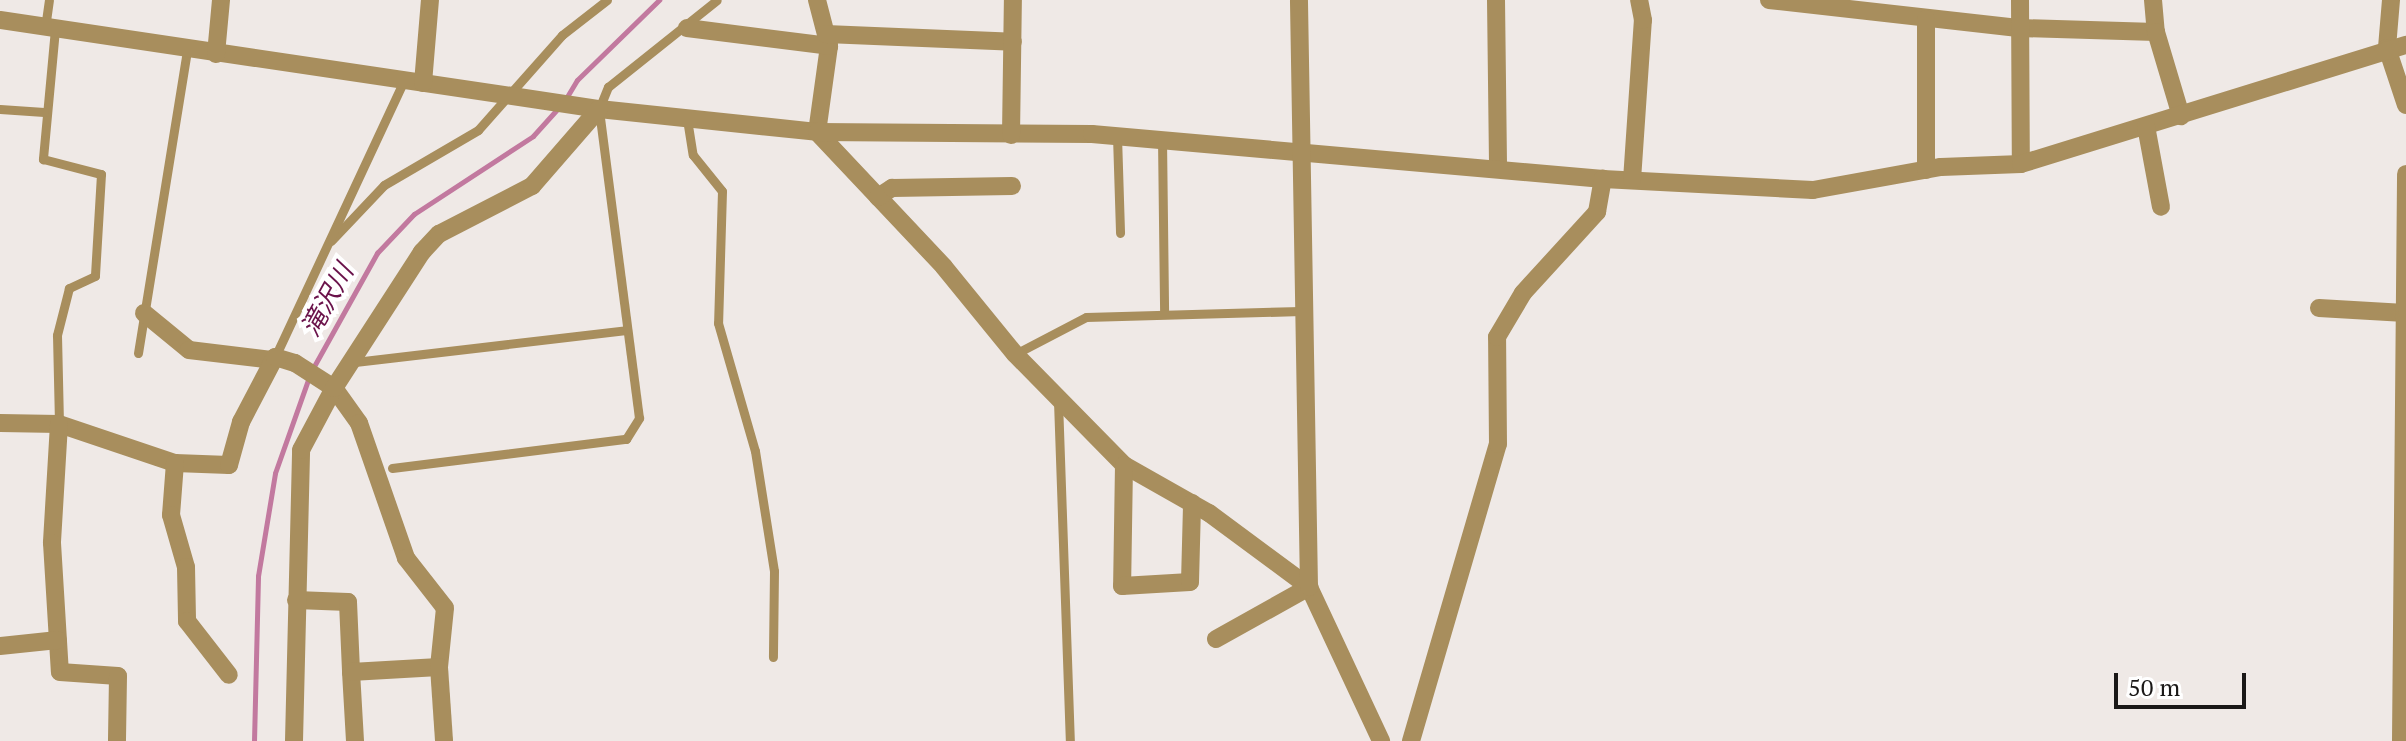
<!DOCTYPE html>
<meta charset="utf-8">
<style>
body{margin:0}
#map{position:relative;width:2406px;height:741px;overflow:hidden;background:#efe9e6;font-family:"PT Serif","Noto Sans JP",serif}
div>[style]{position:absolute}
.stream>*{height:5px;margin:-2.5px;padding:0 2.5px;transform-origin:2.5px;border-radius:2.5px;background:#c2799f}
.service>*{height:9px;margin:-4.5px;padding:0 4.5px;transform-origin:4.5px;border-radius:4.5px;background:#a88e5d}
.minor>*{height:18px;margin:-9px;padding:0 9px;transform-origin:9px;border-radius:9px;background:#a88e5d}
span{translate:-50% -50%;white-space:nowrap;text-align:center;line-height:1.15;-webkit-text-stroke:8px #fff;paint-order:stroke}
.water-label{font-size:26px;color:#6a124a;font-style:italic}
.scale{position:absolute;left:2114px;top:673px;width:132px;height:36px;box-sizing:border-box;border:4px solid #1a1817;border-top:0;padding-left:10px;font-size:24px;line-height:28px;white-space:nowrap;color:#1a1817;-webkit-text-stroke:6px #fff;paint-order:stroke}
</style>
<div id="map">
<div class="stream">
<i style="left:565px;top:100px;width:23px;rotate:-59deg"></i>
<i style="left:577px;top:80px;width:115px;rotate:-44.3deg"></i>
<i style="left:313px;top:368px;width:132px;rotate:-60.9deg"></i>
<i style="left:377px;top:253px;width:54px;rotate:-46.5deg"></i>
<i style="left:414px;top:214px;width:142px;rotate:-33.2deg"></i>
<i style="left:533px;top:136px;width:38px;rotate:-48deg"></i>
<i style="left:254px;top:741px;width:165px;rotate:-88.6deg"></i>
<i style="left:258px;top:576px;width:104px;rotate:-80.6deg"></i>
<i style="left:275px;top:473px;width:102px;rotate:-70.5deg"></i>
</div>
<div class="service">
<i style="left:45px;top:28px;width:28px;rotate:-82deg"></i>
<i style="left:55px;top:29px;width:131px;rotate:95.3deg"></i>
<i style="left:43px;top:159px;width:60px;rotate:14.5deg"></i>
<i style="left:101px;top:174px;width:102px;rotate:93.4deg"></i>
<i style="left:95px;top:276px;width:29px;rotate:155deg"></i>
<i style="left:69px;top:288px;width:49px;rotate:104.3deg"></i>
<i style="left:57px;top:335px;width:89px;rotate:88.7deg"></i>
<i style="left:0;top:109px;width:44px;rotate:3.9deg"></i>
<i style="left:687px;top:119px;width:36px;rotate:81deg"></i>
<i style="left:693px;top:155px;width:46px;rotate:51.1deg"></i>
<i style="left:722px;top:191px;width:132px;rotate:91.7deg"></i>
<i style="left:718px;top:323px;width:133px;rotate:73.9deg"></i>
<i style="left:755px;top:451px;width:121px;rotate:81deg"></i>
<i style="left:774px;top:571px;width:86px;rotate:90.7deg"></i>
<i style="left:1117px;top:136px;width:97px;rotate:88.2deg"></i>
<i style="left:1162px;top:139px;width:172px;rotate:89.3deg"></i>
<i style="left:331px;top:241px;width:77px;rotate:-46.6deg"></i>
<i style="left:384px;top:185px;width:109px;rotate:-30.3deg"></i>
<i style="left:478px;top:130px;width:127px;rotate:-48.5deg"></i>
<i style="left:562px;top:35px;width:57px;rotate:-37.9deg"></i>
<i style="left:138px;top:353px;width:307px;rotate:-80.8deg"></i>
<i style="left:1015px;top:354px;width:80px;rotate:-27.5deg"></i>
<i style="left:1086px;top:317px;width:215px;rotate:-1.6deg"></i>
<i style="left:275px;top:357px;width:306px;rotate:-65deg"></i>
<i style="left:355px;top:362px;width:273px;rotate:-6.7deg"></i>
<i style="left:1058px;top:401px;width:340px;rotate:88deg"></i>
<i style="left:392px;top:468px;width:236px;rotate:-7.1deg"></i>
<i style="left:626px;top:439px;width:25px;rotate:-58deg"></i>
<i style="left:639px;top:418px;width:312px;rotate:-97.4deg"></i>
<i style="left:599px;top:109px;width:24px;rotate:-68deg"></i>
<i style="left:608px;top:87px;width:139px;rotate:-38.6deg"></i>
</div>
<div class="minor">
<i style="left:817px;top:0;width:48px;rotate:75.4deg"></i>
<i style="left:829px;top:46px;width:87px;rotate:97.9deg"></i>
<i style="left:817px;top:132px;width:185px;rotate:46.7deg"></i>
<i style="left:944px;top:267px;width:112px;rotate:50.8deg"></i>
<i style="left:1015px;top:354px;width:156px;rotate:45.5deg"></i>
<i style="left:1124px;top:465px;width:98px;rotate:29.5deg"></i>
<i style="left:1209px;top:513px;width:124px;rotate:36.5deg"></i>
<i style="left:1309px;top:587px;width:170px;rotate:64.9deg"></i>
<i style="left:1496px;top:0;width:168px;rotate:89.3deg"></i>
<i style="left:1769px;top:0;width:253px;rotate:6.4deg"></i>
<i style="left:2020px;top:28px;width:136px;rotate:1.7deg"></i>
<i style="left:2020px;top:0;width:164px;rotate:89.7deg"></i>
<i style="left:2153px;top:0;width:32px;rotate:85deg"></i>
<i style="left:2156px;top:32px;width:88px;rotate:73.4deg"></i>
<i style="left:2391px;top:0;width:48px;rotate:94.8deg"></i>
<i style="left:2387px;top:48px;width:60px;rotate:71.6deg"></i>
<i style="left:0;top:20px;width:606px;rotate:8.45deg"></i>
<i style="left:599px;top:109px;width:219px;rotate:6deg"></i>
<i style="left:817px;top:132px;width:275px;rotate:0.4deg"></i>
<i style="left:1092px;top:134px;width:513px;rotate:5.03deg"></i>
<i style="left:1603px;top:179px;width:210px;rotate:3deg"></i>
<i style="left:1813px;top:190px;width:130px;rotate:-10.2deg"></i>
<i style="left:1941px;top:167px;width:80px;rotate:-2.1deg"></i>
<i style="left:2021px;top:164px;width:403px;rotate:-17.2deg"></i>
<i style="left:687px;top:28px;width:143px;rotate:7.2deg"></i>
<i style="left:826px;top:34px;width:187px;rotate:2.4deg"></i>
<i style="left:216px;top:54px;width:54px;rotate:-84.7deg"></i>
<i style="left:423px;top:83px;width:83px;rotate:-85.2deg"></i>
<i style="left:2146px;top:126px;width:82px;rotate:79.5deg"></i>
<i style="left:1011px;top:135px;width:135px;rotate:-89.2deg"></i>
<i style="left:1926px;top:170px;width:151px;rotate:-90deg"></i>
<i style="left:1632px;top:180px;width:160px;rotate:-86.1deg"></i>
<i style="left:1643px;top:20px;width:20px;rotate:-101deg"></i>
<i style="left:878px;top:197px;width:17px;rotate:-33deg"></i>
<i style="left:892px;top:188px;width:120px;rotate:-1deg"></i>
<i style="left:2319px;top:308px;width:86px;rotate:3.3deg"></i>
<i style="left:144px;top:313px;width:58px;rotate:39.4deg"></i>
<i style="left:189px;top:350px;width:85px;rotate:6.8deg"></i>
<i style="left:0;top:423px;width:59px;rotate:1deg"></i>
<i style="left:59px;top:424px;width:122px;rotate:18.6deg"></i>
<i style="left:175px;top:463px;width:54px;rotate:2.1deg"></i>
<i style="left:229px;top:465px;width:45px;rotate:-74.4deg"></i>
<i style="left:241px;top:422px;width:73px;rotate:-62.4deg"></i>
<i style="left:275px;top:357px;width:21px;rotate:17deg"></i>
<i style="left:295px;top:363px;width:46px;rotate:32.7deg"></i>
<i style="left:334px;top:388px;width:43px;rotate:54.5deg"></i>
<i style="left:359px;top:423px;width:143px;rotate:70.8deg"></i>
<i style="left:406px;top:558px;width:63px;rotate:52deg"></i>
<i style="left:445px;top:608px;width:59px;rotate:95.8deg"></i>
<i style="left:59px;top:424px;width:119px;rotate:93.4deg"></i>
<i style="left:52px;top:543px;width:129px;rotate:86.5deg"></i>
<i style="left:60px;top:672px;width:58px;rotate:3.9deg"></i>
<i style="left:118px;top:676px;width:65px;rotate:90.9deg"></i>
<i style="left:175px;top:463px;width:52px;rotate:94.4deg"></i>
<i style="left:171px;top:515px;width:54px;rotate:73.9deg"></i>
<i style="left:186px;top:567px;width:54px;rotate:88.9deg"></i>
<i style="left:187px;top:621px;width:68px;rotate:52.1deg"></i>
<i style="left:1124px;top:465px;width:121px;rotate:90.9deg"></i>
<i style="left:1122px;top:586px;width:68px;rotate:-3.4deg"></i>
<i style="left:1190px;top:582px;width:79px;rotate:-88.5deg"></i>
<i style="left:296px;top:600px;width:52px;rotate:2.2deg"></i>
<i style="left:348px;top:602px;width:70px;rotate:87.5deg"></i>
<i style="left:1216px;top:639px;width:107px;rotate:-29.2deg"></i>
<i style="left:1309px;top:587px;width:587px;rotate:-90.98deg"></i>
<i style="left:0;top:646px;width:58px;rotate:-5.9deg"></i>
<i style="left:294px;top:741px;width:291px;rotate:-88.6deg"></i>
<i style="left:301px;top:450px;width:70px;rotate:-62deg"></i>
<i style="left:334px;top:388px;width:162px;rotate:-57.1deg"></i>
<i style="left:422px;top:252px;width:25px;rotate:-47deg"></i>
<i style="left:439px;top:234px;width:105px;rotate:-27.3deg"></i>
<i style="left:532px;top:186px;width:102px;rotate:-49deg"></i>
<i style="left:355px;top:741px;width:69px;rotate:-93.3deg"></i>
<i style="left:351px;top:672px;width:88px;rotate:-3.3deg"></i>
<i style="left:439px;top:667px;width:74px;rotate:86.1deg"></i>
<i style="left:1411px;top:741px;width:309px;rotate:-73.7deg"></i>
<i style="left:1498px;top:444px;width:107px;rotate:-90.5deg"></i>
<i style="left:1497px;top:337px;width:51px;rotate:-59.4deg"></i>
<i style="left:1523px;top:293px;width:110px;rotate:-47.6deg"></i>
<i style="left:1597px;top:212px;width:34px;rotate:-80deg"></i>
<i style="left:2401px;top:741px;width:567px;rotate:-89.49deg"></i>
</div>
<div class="water-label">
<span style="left:327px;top:300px;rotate:-61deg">滝沢川</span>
</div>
<div class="scale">50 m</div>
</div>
